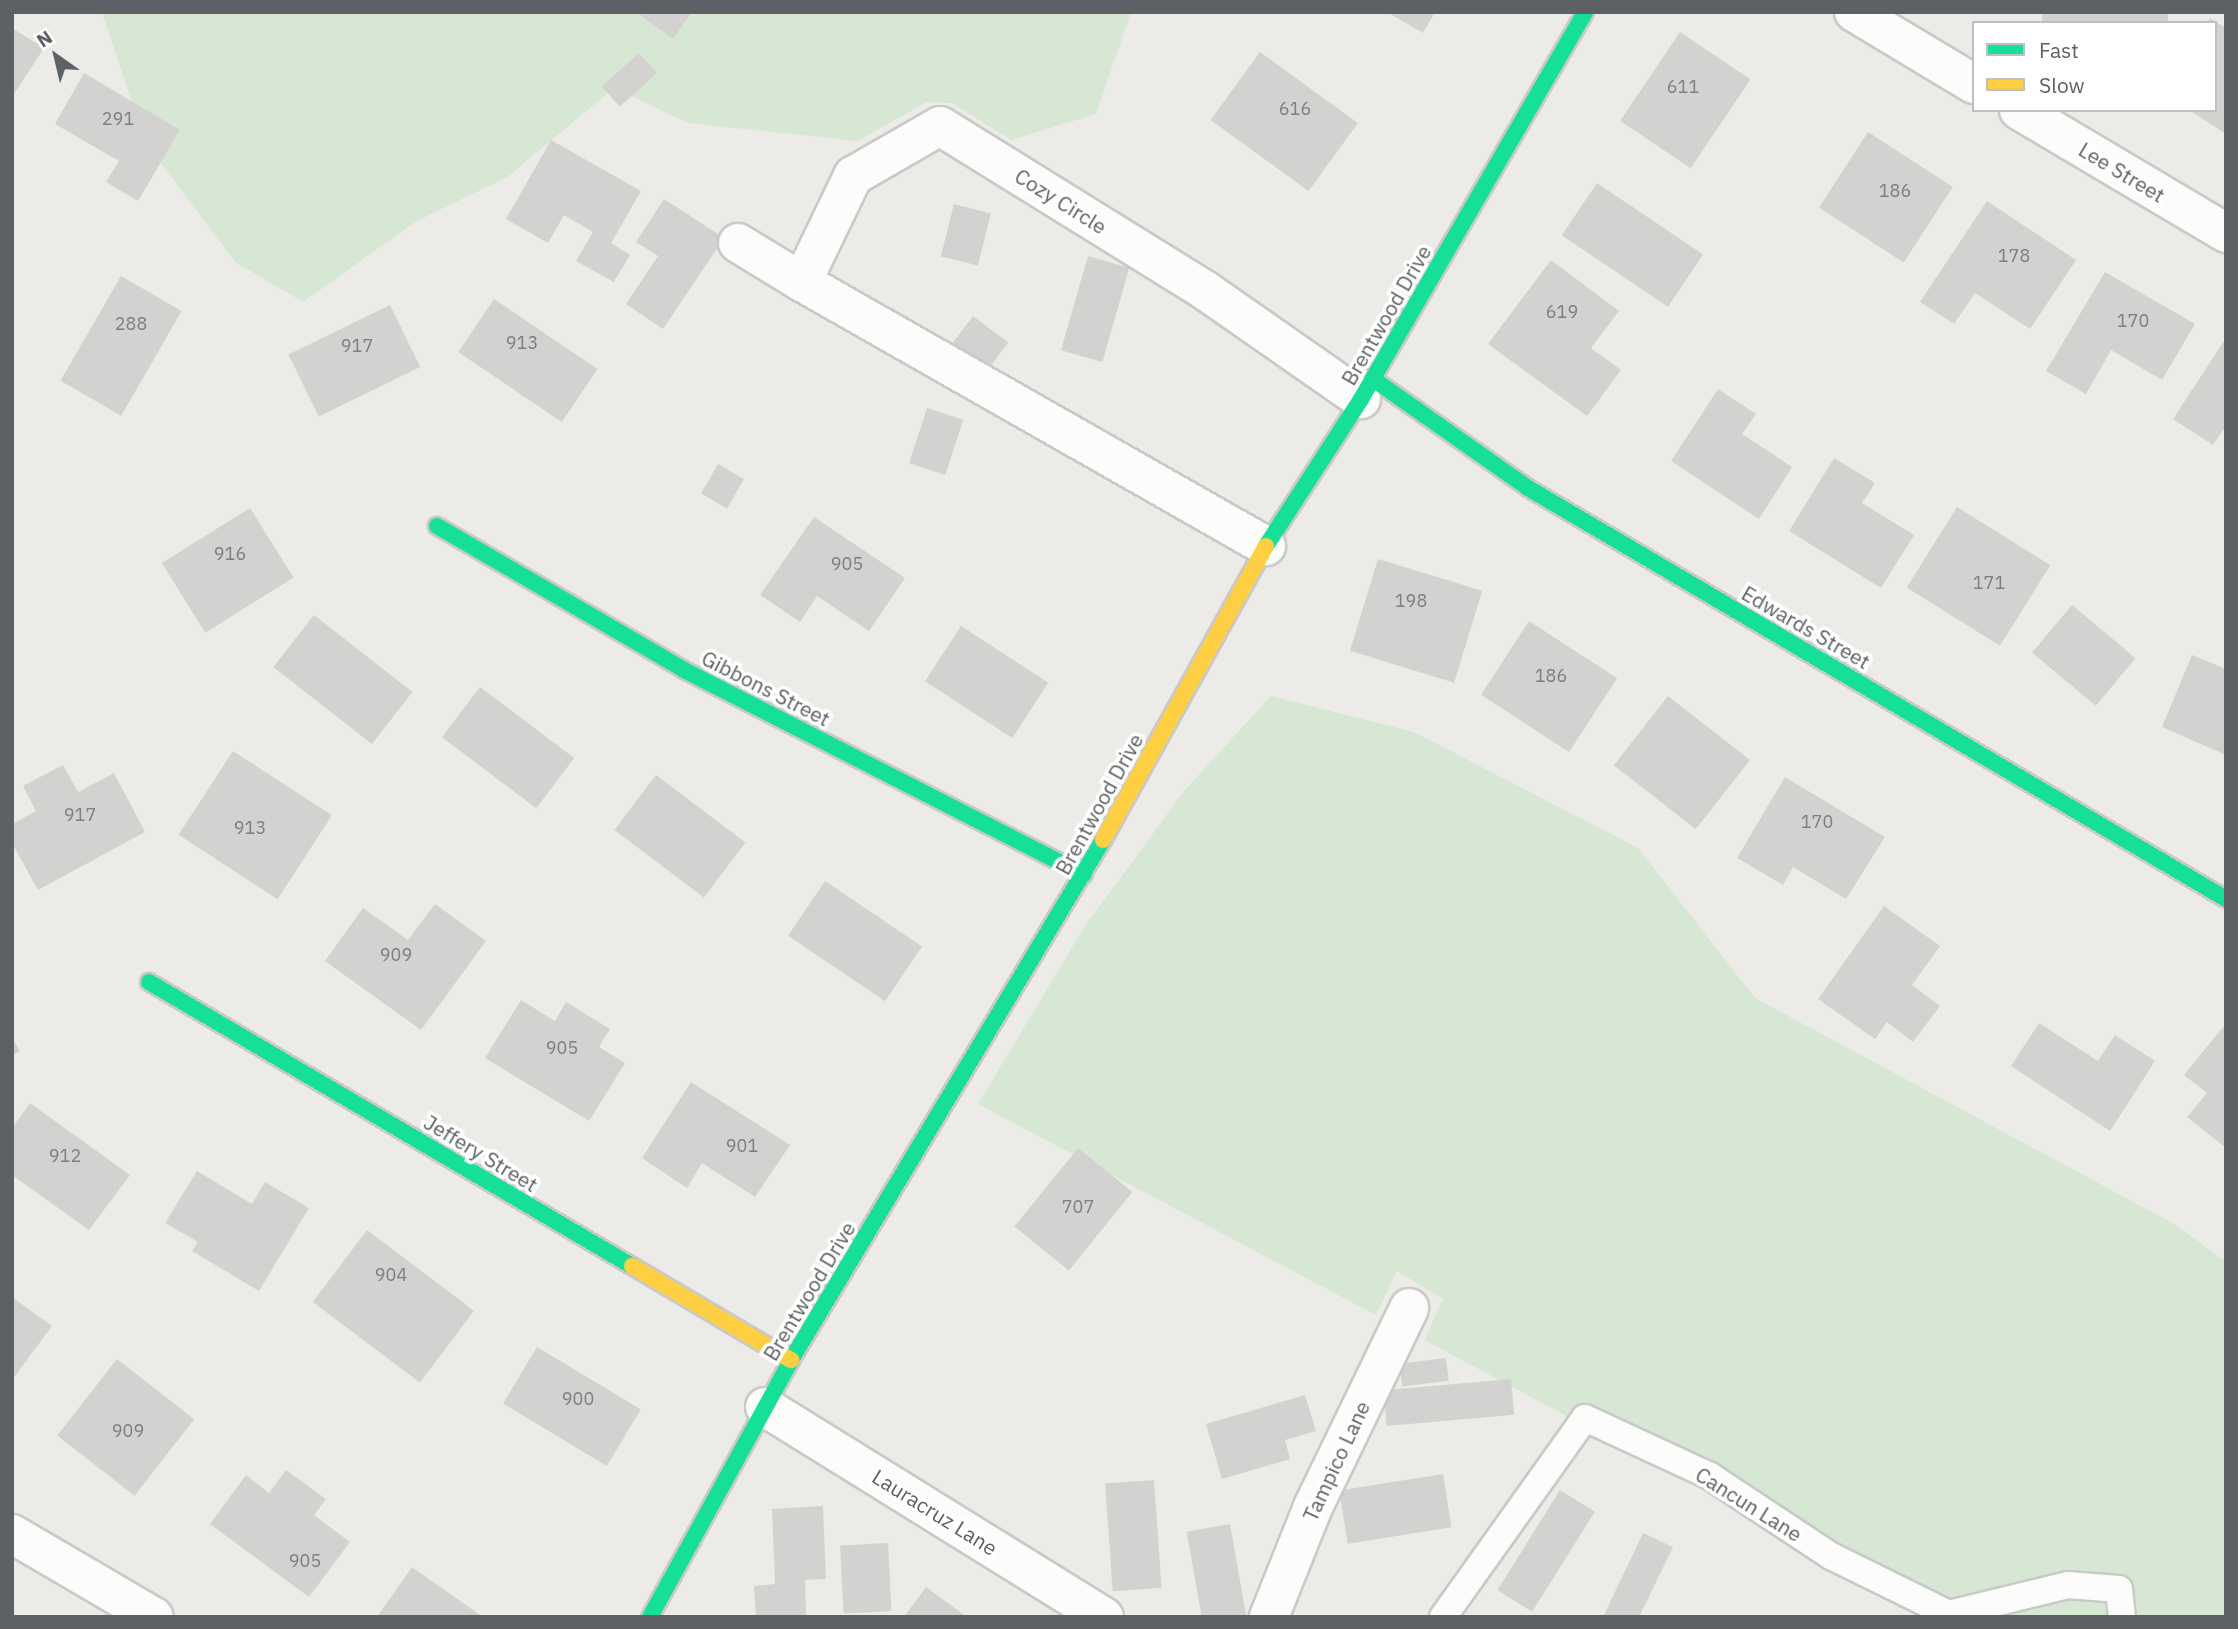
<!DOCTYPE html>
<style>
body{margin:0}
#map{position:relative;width:2238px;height:1629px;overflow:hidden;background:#ecebe7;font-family:"IBM Plex Sans",sans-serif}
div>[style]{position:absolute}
.green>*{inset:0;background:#d6e7d4}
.building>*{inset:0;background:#d3d2d0;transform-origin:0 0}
.roads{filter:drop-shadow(2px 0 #c9c9c9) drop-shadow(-2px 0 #c9c9c9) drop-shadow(0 2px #c9c9c9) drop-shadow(0 -2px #c9c9c9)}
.lane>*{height:26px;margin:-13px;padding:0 13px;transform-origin:13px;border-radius:13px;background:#fcfcfb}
.street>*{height:38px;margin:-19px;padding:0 19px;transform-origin:19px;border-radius:19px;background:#fcfcfb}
.fast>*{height:16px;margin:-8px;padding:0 8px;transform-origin:8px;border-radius:8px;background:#16e098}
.slow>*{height:16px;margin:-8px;padding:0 8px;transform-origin:8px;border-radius:8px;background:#ffcf43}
span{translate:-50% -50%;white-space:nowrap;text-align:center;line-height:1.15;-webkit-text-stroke:7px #fff;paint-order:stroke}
.number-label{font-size:18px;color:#7c7e80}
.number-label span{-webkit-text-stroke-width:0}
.street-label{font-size:21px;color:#5d6064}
.frame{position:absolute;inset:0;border:14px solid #5d6064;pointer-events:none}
.legend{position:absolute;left:1972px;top:21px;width:245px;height:91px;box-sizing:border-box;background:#fff;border:2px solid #bebfc1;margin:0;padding:9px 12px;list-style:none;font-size:21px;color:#5d6064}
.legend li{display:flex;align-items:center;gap:14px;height:35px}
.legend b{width:35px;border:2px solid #bebfc1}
.north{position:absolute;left:21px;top:21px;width:70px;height:70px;-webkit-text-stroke:5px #fff;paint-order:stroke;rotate:326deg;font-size:19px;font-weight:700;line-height:28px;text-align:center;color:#5d6064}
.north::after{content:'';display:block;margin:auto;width:24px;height:32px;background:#5d6064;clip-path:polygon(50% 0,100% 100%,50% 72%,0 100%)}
</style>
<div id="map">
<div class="green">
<i style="clip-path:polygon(102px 12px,1131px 12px,1096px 114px,1011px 140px,952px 103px,927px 102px,857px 141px,688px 123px,614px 88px,507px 177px,415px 222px,303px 302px,235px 262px,145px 142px)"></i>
<i style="clip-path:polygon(1271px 696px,1414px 732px,1638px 848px,1755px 998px,2176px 1225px,2226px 1262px,2226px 1617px,1945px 1617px,1424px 1340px,1443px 1299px,1397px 1271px,1376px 1315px,978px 1104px,1083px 929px,1185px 790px)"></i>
</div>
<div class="building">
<i style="clip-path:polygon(636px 12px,692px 12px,673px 39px)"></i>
<i style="clip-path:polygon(1387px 12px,1435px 12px,1423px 33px)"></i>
<i style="left:2042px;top:12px;width:126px;height:11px"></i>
<i style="clip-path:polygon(2210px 18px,2226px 28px,2226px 134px,2189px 110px,2215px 110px,2215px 23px,2207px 23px)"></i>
<i style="clip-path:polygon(12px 28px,44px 48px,12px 97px)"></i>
<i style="left:1680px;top:32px;width:85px;height:107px;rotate:34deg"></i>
<i style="left:1260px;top:52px;width:121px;height:84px;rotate:36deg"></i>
<i style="left:639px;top:53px;width:27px;height:50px;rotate:48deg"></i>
<i style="clip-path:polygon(84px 73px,180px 130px,138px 201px,106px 182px,119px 161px,55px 124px)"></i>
<i style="left:1868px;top:132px;width:101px;height:90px;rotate:33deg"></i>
<i style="clip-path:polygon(551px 140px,641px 191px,611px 243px,630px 255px,614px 282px,576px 261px,593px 232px,564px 215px,548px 243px,506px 219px)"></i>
<i style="left:1597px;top:183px;width:128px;height:63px;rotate:34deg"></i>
<i style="clip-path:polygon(664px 199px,724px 238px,663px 329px,626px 304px,658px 256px,636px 242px)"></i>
<i style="clip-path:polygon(1987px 201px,2076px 260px,2030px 329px,1975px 293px,1954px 324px,1920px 302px)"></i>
<i style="left:954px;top:204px;width:38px;height:54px;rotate:14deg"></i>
<i style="left:1088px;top:256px;width:43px;height:98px;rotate:16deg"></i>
<i style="clip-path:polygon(1551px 260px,1619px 311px,1591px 348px,1621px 370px,1587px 416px,1488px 344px)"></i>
<i style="clip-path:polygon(2105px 272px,2195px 324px,2162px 380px,2111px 350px,2086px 394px,2046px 371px)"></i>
<i style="left:121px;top:276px;width:70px;height:121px;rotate:30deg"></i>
<i style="left:494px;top:299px;width:125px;height:64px;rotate:34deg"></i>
<i style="left:390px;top:305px;width:69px;height:113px;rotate:64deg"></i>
<i style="left:973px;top:316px;width:44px;height:39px;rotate:37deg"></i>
<i style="clip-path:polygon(2224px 341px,2226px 426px,2213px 445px,2173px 419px)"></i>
<i style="clip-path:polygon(1718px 389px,1756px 414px,1742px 434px,1792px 467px,1759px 519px,1671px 461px)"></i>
<i style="left:927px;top:408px;width:38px;height:58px;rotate:18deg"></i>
<i style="clip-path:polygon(1834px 458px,1875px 483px,1862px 503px,1914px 535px,1881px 588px,1789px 531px)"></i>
<i style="left:718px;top:464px;width:30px;height:34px;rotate:30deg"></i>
<i style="left:1957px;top:507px;width:110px;height:95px;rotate:32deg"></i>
<i style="left:250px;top:508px;width:82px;height:104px;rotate:58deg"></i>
<i style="clip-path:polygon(814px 517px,905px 578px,869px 631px,817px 596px,800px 622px,760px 595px)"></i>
<i style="left:1378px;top:559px;width:109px;height:96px;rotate:17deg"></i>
<i style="left:2072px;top:605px;width:83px;height:62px;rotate:40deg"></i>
<i style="left:314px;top:615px;width:125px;height:66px;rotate:38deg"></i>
<i style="left:1529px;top:621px;width:105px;height:88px;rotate:33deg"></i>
<i style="left:961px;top:626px;width:104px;height:66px;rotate:33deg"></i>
<i style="clip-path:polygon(2192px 655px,2226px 669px,2226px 755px,2162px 727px)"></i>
<i style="left:480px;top:687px;width:118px;height:63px;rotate:37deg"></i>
<i style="left:1668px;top:696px;width:104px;height:88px;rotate:38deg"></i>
<i style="left:233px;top:751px;width:118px;height:100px;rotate:33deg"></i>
<i style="clip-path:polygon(63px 765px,78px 792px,114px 773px,145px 832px,38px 890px,12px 843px,12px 824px,36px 811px,23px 786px)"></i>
<i style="left:656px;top:775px;width:112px;height:69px;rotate:37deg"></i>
<i style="clip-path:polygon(1785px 777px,1885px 837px,1846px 899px,1793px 867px,1783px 885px,1737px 858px)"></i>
<i style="left:825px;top:881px;width:117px;height:66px;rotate:34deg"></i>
<i style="clip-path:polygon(435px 904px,486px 941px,421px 1030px,325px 961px,363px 908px,408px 940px)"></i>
<i style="clip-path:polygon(1884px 906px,1940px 946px,1912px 985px,1940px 1006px,1913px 1042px,1887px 1022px,1875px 1039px,1818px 999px)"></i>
<i style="clip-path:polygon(521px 1000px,555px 1021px,566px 1002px,610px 1029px,599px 1047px,625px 1063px,589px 1121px,485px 1058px)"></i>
<i style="clip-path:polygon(2039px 1023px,2098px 1061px,2115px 1035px,2155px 1061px,2110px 1131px,2011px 1066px)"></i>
<i style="clip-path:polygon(2223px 1027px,2226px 1029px,2226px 1148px,2187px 1117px,2207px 1093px,2184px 1075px)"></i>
<i style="clip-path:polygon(12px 1038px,20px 1051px,12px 1056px)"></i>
<i style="clip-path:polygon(691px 1082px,790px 1145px,755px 1197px,702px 1163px,687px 1188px,642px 1158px)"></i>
<i style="clip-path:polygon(30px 1103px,130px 1175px,89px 1230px,12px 1175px,12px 1128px)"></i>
<i style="left:1078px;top:1148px;width:70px;height:101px;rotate:39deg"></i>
<i style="clip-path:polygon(197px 1171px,252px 1204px,265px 1182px,309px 1208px,259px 1291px,192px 1251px,198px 1242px,165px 1223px)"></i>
<i style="left:367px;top:1230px;width:134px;height:90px;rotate:37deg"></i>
<i style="clip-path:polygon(12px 1297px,52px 1326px,12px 1380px)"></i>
<i style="left:537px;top:1347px;width:121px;height:66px;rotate:31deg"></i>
<i style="left:1446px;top:1358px;width:23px;height:47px;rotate:83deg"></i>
<i style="left:117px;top:1359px;width:98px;height:97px;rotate:38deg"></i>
<i style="left:1511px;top:1379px;width:36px;height:128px;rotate:85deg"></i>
<i style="clip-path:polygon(1305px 1395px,1316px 1431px,1285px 1440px,1290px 1459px,1222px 1479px,1206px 1424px)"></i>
<i style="clip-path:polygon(286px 1470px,326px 1499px,314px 1515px,350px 1542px,309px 1597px,210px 1524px,246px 1475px,269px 1493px)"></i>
<i style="left:1443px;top:1474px;width:54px;height:105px;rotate:81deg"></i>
<i style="left:1154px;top:1480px;width:108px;height:49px;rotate:86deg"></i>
<i style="left:1560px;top:1490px;width:41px;height:118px;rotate:32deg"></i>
<i style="clip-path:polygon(823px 1506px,826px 1579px,805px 1580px,806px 1617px,756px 1617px,754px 1586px,775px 1584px,772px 1509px)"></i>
<i style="left:1230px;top:1524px;width:94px;height:44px;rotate:80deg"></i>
<i style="clip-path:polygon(1643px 1533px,1673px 1547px,1639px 1617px,1603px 1617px)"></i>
<i style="left:888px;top:1543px;width:68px;height:48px;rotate:87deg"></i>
<i style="clip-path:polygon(412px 1567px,483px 1617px,377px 1617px)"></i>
<i style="clip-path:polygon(926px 1587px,967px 1617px,904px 1617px)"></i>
</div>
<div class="roads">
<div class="lane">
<i style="left:1443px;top:1617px;width:244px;rotate:-54.5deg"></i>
<i style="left:1585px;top:1418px;width:138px;rotate:24.9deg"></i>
<i style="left:1710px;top:1476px;width:145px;rotate:33.5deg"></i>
<i style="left:1831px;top:1556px;width:131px;rotate:26.2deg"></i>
<i style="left:1949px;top:1614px;width:122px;rotate:-13.7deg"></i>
<i style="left:2068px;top:1585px;width:51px;rotate:4.5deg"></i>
<i style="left:2119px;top:1589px;width:28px;rotate:84deg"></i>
</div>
<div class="street">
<i style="left:1854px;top:12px;width:140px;rotate:31deg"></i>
<i style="left:2019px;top:110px;width:241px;rotate:30.7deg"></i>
<i style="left:738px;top:243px;width:75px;rotate:31.4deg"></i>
<i style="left:802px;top:282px;width:534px;rotate:29.64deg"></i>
<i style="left:802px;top:282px;width:118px;rotate:-64.3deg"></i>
<i style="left:853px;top:176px;width:100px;rotate:-29.9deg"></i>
<i style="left:940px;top:126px;width:313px;rotate:31.8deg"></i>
<i style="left:1206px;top:291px;width:189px;rotate:34.9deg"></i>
<i style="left:765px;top:1407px;width:399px;rotate:31.8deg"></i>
<i style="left:12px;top:1534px;width:164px;rotate:30.3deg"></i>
<i style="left:1269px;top:1617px;width:118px;rotate:-68.2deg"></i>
<i style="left:1313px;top:1507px;width:221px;rotate:-64.2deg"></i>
</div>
<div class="fast">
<i style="left:1373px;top:379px;width:189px;rotate:35.1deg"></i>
<i style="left:1528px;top:488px;width:810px;rotate:30.49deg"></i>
<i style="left:437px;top:526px;width:286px;rotate:30.2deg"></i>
<i style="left:684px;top:670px;width:449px;rotate:27.1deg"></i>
<i style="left:1266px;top:546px;width:175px;rotate:-57.1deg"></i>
<i style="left:1361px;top:399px;width:447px;rotate:-59.9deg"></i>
<i style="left:149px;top:982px;width:560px;rotate:30.46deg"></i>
<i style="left:650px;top:1617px;width:293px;rotate:-61.2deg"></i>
<i style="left:791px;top:1360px;width:606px;rotate:-59.04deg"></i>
</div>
<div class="slow">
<i style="left:1103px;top:840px;width:336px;rotate:-61deg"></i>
<i style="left:632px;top:1266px;width:185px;rotate:30.6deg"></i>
</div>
</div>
<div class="number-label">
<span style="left:1683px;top:87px">611</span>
<span style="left:1295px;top:109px">616</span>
<span style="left:118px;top:119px">291</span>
<span style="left:1895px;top:191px">186</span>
<span style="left:2014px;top:256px">178</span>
<span style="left:1562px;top:312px">619</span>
<span style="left:2133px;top:321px">170</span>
<span style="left:131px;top:324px">288</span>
<span style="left:522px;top:343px">913</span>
<span style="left:357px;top:346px">917</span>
<span style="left:230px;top:554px">916</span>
<span style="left:847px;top:564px">905</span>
<span style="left:1989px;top:583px">171</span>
<span style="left:1411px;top:601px">198</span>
<span style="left:1551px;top:676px">186</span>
<span style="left:80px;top:815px">917</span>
<span style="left:1817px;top:822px">170</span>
<span style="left:250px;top:828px">913</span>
<span style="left:396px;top:955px">909</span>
<span style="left:562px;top:1048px">905</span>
<span style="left:742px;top:1146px">901</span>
<span style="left:65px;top:1156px">912</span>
<span style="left:1078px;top:1207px">707</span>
<span style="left:391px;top:1275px">904</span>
<span style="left:578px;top:1399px">900</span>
<span style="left:128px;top:1431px">909</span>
<span style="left:305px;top:1561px">905</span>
</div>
<div class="street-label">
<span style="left:2122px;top:172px;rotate:31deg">Lee Street</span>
<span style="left:1061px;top:201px;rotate:32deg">Cozy Circle</span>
<span style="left:1386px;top:315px;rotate:-60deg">Brentwood Drive</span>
<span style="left:1806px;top:627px;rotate:30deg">Edwards Street</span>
<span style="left:766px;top:688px;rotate:27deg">Gibbons Street</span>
<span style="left:1099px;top:804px;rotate:-61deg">Brentwood Drive</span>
<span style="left:481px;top:1153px;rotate:31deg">Jeffery Street</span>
<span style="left:809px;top:1291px;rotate:-59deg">Brentwood Drive</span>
<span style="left:1336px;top:1461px;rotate:-65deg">Tampico Lane</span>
<span style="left:1749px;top:1504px;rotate:32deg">Cancun Lane</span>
<span style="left:935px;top:1512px;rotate:32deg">Lauracruz Lane</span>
</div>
<div class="frame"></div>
<ul class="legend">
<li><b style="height:9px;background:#16e098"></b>Fast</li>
<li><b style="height:9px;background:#ffcf43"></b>Slow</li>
</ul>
<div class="north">N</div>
</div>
